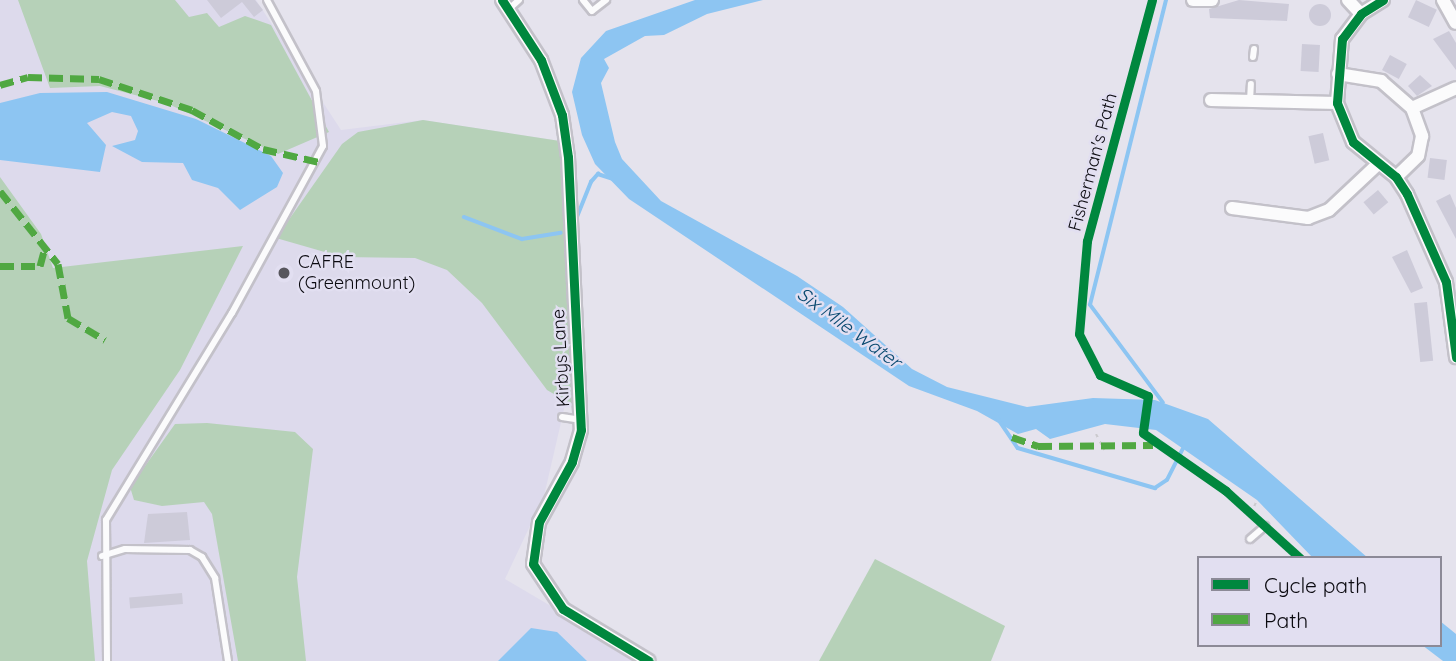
<!DOCTYPE html>
<style>
body{margin:0}
#map{position:relative;width:1456px;height:661px;overflow:hidden;background:#e5e3ed;font-family:Quicksand,sans-serif}
div>[style]{position:absolute}
.built>*{inset:0;background:#dddaec}
.green>*{inset:0;background:#b6d1b8}
.water>*{inset:0;background:#8dc5f2}
.stream>*{height:3.5px;margin:-1.75px;padding:0 1.75px;transform-origin:1.75px;border-radius:1.75px;background:#8dc5f2}
.building>*{inset:0;background:#cdcbd9;transform-origin:0 0}
.round{border-radius:50%}
.path>*{height:2px;margin-top:-1px;transform-origin:0;background:repeating-linear-gradient(90deg,#cbcace 0 3.5px,transparent 0 8.5px)}
.roads{filter:drop-shadow(2px 0 #c3c1c9) drop-shadow(-2px 0 #c3c1c9) drop-shadow(0 2px #c3c1c9) drop-shadow(0 -2px #c3c1c9)}
.lane>*{height:6px;margin:-3px;padding:0 3px;transform-origin:3px;border-radius:3px;background:#fbfbfc}
.street>*{height:12px;margin:-6px;padding:0 6px;transform-origin:6px;border-radius:6px;background:#fbfbfc}
.quiet>*{height:7px;margin-top:-3.5px;transform-origin:0;background:repeating-linear-gradient(90deg,#50a842 0 14px,transparent 0 21px)}
.cycleway>*{height:9px;margin:-4.5px;padding:0 4.5px;transform-origin:4.5px;border-radius:4.5px;background:#00873e}
.dots>*{width:19px;height:19px;translate:-50% -50%;box-sizing:border-box;border:4px solid #e2dff1;border-radius:50%}
span{translate:-50% -50%;white-space:nowrap;text-align:center;line-height:1.15;-webkit-text-stroke:5px #e2dff1;paint-order:stroke}
.street-label{font-size:18px;color:#0b0a10}
.poi-label{font-size:18px;color:#0b0a10}
.left{translate:0 -50%;text-align:left}
.water-label{font-size:19px;color:#0a4a71;font-style:italic}
.legend{position:absolute;left:1197px;top:556px;width:245px;height:91px;box-sizing:border-box;background:#e2dff1;border:2px solid #8c8a97;margin:0;padding:9px 12px;list-style:none;font-size:21px;color:#0b0a10}
.legend li{display:flex;align-items:center;gap:14px;height:35px}
.legend b{width:35px;border:2px solid #8c8a97}
</style>
<div id="map">
<div class="built">
<i style="clip-path:polygon(0 0,256px 0,341px 130px,423px 120px,560px 141px,576px 407px,565px 405px,544px 496px,505px 579px,644px 661px,0 661px)"></i>
</div>
<div class="green">
<i style="clip-path:polygon(18px 0,175px 0,189px 17px,207px 13px,219px 27px,245px 16px,271px 25px,329px 132px,278px 154px,166px 103px,100px 86px,50px 88px)"></i>
<i style="clip-path:polygon(423px 120px,560px 141px,576px 407px,547px 390px,482px 303px,447px 270px,415px 258px,342px 257px,276px 238px,342px 144px,358px 132px)"></i>
<i style="clip-path:polygon(0 177px,41px 234px,53px 268px,243px 246px,180px 370px,112px 470px,87px 561px,95px 661px,0 661px)"></i>
<i style="clip-path:polygon(207px 423px,295px 432px,313px 449px,297px 577px,306px 661px,238px 661px,212px 514px,204px 502px,162px 506px,134px 500px,130px 487px,175px 424px)"></i>
<i style="clip-path:polygon(875px 559px,1005px 626px,991px 661px,819px 661px)"></i>
</div>
<div class="water">
<i style="clip-path:polygon(695px 0,763px 0,707px 14px,664px 35px,645px 36px,604px 59px,609px 68px,601px 83px,615px 142px,622px 159px,661px 201px,797px 276px,843px 307px,912px 369px,947px 387px,1027px 407px,1093px 398px,1155px 400px,1208px 419px,1368px 558px,1313px 558px,1257px 500px,1156px 430px,1105px 424px,1050px 439px,1036px 429px,1018px 434px,977px 411px,909px 386px,629px 199px,595px 164px,582px 135px,572px 92px,581px 58px,606px 31px)"></i>
<i style="clip-path:polygon(107px 92px,196px 119px,271px 156px,283px 173px,277px 187px,240px 210px,218px 188px,192px 180px,183px 163px,142px 162px,112px 146px,135px 140px,138px 131px,131px 116px,112px 112px,87px 123px,106px 145px,100px 172px,0 160px,0 103px,40px 93px)"></i>
<i style="clip-path:polygon(1440px 621px,1456px 634px,1456px 661px,1443px 661px,1422px 645px,1440px 645px)"></i>
<i style="clip-path:polygon(531px 628px,557px 632px,587px 661px,498px 661px)"></i>
</div>
<div class="stream">
<i style="left:464px;top:217px;width:62px;rotate:20.8deg"></i>
<i style="left:522px;top:239px;width:39px;rotate:-9deg"></i>
<i style="left:575px;top:222px;width:43px;rotate:-68.2deg"></i>
<i style="left:591px;top:182px;width:11px;rotate:-49deg"></i>
<i style="left:598px;top:174px;width:16px;rotate:18deg"></i>
<i style="left:1163px;top:403px;width:122px;rotate:-126.7deg"></i>
<i style="left:1090px;top:305px;width:314px;rotate:-76deg"></i>
<i style="left:997px;top:417px;width:37px;rotate:56deg"></i>
<i style="left:1018px;top:448px;width:143px;rotate:16.3deg"></i>
<i style="left:1155px;top:488px;width:14px;rotate:-34deg"></i>
<i style="left:1167px;top:480px;width:37px;rotate:-63deg"></i>
</div>
<div class="building">
<i style="clip-path:polygon(207px 0,255px 0,263px 10px,254px 17px,242px 2px,221px 18px)"></i>
<i style="clip-path:polygon(1239px 0,1289px 4px,1287px 21px,1210px 18px,1209px 9px)"></i>
<i style="left:1416px;top:0;width:23px;height:19px;rotate:25deg"></i>
<i class="round" style="left:1309px;top:4px;width:22px;height:22px"></i>
<i style="clip-path:polygon(1449px 31px,1456px 43px,1456px 70px,1433px 39px)"></i>
<i style="left:1302px;top:44px;width:18px;height:27px;rotate:3deg"></i>
<i style="left:1390px;top:55px;width:19px;height:17px;rotate:28deg"></i>
<i style="clip-path:polygon(1420px 75px,1432px 86px,1417px 96px,1408px 86px)"></i>
<i style="left:1323px;top:133px;width:28px;height:15px;rotate:77deg"></i>
<i style="left:1430px;top:158px;width:17px;height:20px;rotate:7deg"></i>
<i style="left:1378px;top:190px;width:16px;height:19px;rotate:50deg"></i>
<i style="clip-path:polygon(1450px 194px,1456px 208px,1456px 239px,1436px 201px)"></i>
<i style="clip-path:polygon(1407px 250px,1423px 288px,1411px 293px,1392px 257px)"></i>
<i style="left:1427px;top:302px;width:59px;height:13px;rotate:84deg"></i>
<i style="clip-path:polygon(187px 512px,190px 540px,144px 543px,148px 514px)"></i>
<i style="left:182px;top:593px;width:11px;height:53px;rotate:85deg"></i>
</div>
<div class="path">
<i style="left:1096px;top:434px;width:18px;rotate:63deg"></i>
<i style="left:1251px;top:514px;width:15px;rotate:-67deg"></i>
</div>
<div class="roads">
<div class="lane">
<i style="left:583px;top:0;width:14px;rotate:51deg"></i>
<i style="left:592px;top:11px;width:18px;rotate:-38deg"></i>
<i style="left:510px;top:8px;width:12px;rotate:-42deg"></i>
<i style="left:1253px;top:57px;width:8px;rotate:-83deg"></i>
<i style="left:1250px;top:101px;width:17px;rotate:-87deg"></i>
<i style="left:562px;top:417px;width:18px;rotate:9deg"></i>
<i style="left:1250px;top:539px;width:20px;rotate:-41deg"></i>
<i style="left:102px;top:556px;width:24px;rotate:-17deg"></i>
<i style="left:125px;top:549px;width:65px;rotate:0.9deg"></i>
<i style="left:190px;top:550px;width:14px;rotate:30deg"></i>
<i style="left:202px;top:557px;width:25px;rotate:58deg"></i>
<i style="left:215px;top:578px;width:84px;rotate:81.1deg"></i>
<i style="left:107px;top:661px;width:141px;rotate:-90.4deg"></i>
<i style="left:106px;top:520px;width:242px;rotate:-58.7deg"></i>
<i style="left:232px;top:313px;width:190px;rotate:-61.4deg"></i>
<i style="left:323px;top:146px;width:55px;rotate:-97.3deg"></i>
<i style="left:316px;top:91px;width:103px;rotate:-118.3deg"></i>
</div>
<div class="street">
<i style="left:502px;top:0;width:72px;rotate:57deg"></i>
<i style="left:541px;top:60px;width:59px;rotate:69.1deg"></i>
<i style="left:562px;top:115px;width:42px;rotate:81.9deg"></i>
<i style="left:568px;top:157px;width:273px;rotate:87.3deg"></i>
<i style="left:581px;top:430px;width:33px;rotate:106deg"></i>
<i style="left:572px;top:462px;width:68px;rotate:118.8deg"></i>
<i style="left:539px;top:522px;width:42px;rotate:98.1deg"></i>
<i style="left:533px;top:564px;width:54px;rotate:56.3deg"></i>
<i style="left:563px;top:609px;width:100px;rotate:31.2deg"></i>
<i style="left:1193px;top:0;width:19px"></i>
<i style="left:1348px;top:0;width:19px;rotate:47deg"></i>
<i style="left:1383px;top:0;width:26px;rotate:148deg"></i>
<i style="left:1361px;top:14px;width:31px;rotate:127deg"></i>
<i style="left:1342px;top:39px;width:64px;rotate:94.5deg"></i>
<i style="left:1337px;top:103px;width:42px;rotate:67.7deg"></i>
<i style="left:1353px;top:142px;width:55px;rotate:39.1deg"></i>
<i style="left:1396px;top:177px;width:20px;rotate:57deg"></i>
<i style="left:1407px;top:194px;width:96px;rotate:66.1deg"></i>
<i style="left:1446px;top:282px;width:76px;rotate:82.4deg"></i>
<i style="left:1443px;top:0;width:26px;rotate:61deg"></i>
<i style="left:1338px;top:74px;width:44px;rotate:9.2deg"></i>
<i style="left:1381px;top:81px;width:41px;rotate:41.1deg"></i>
<i style="left:1412px;top:108px;width:30px;rotate:70deg"></i>
<i style="left:1422px;top:136px;width:20px;rotate:101deg"></i>
<i style="left:1418px;top:156px;width:30px;rotate:136deg"></i>
<i style="left:1211px;top:100px;width:126px;rotate:1.4deg"></i>
<i style="left:1412px;top:108px;width:48px;rotate:-24.4deg"></i>
<i style="left:1232px;top:208px;width:77px;rotate:7.5deg"></i>
<i style="left:1308px;top:218px;width:22px;rotate:-21deg"></i>
<i style="left:1329px;top:210px;width:67px;rotate:-43.2deg"></i>
</div>
</div>
<div class="quiet">
<i style="left:0;top:85px;width:29px;rotate:-16deg"></i>
<i style="left:28px;top:77px;width:71px;rotate:1.6deg"></i>
<i style="left:99px;top:79px;width:98px;rotate:18.4deg"></i>
<i style="left:192px;top:110px;width:81px;rotate:28.8deg"></i>
<i style="left:263px;top:149px;width:57px;rotate:13.1deg"></i>
<i style="left:0;top:191px;width:93px;rotate:51.5deg"></i>
<i style="left:58px;top:264px;width:55px;rotate:79.5deg"></i>
<i style="left:68px;top:318px;width:43px;rotate:30.7deg"></i>
<i style="left:0;top:266px;width:40px"></i>
<i style="left:40px;top:266px;width:16px;rotate:-75deg"></i>
<i style="left:1012px;top:437px;width:28px;rotate:19deg"></i>
<i style="left:1038px;top:446px;width:115px;rotate:-0.5deg"></i>
</div>
<div class="cycleway">
<i style="left:502px;top:0;width:72px;rotate:57deg"></i>
<i style="left:541px;top:60px;width:59px;rotate:69.1deg"></i>
<i style="left:562px;top:115px;width:42px;rotate:81.9deg"></i>
<i style="left:568px;top:157px;width:273px;rotate:87.3deg"></i>
<i style="left:581px;top:430px;width:33px;rotate:106deg"></i>
<i style="left:572px;top:462px;width:68px;rotate:118.8deg"></i>
<i style="left:539px;top:522px;width:42px;rotate:98.1deg"></i>
<i style="left:533px;top:564px;width:54px;rotate:56.3deg"></i>
<i style="left:563px;top:609px;width:100px;rotate:31.2deg"></i>
<i style="left:1152px;top:0;width:250px;rotate:105.1deg"></i>
<i style="left:1087px;top:241px;width:93px;rotate:94.9deg"></i>
<i style="left:1079px;top:334px;width:46px;rotate:62.9deg"></i>
<i style="left:1100px;top:375px;width:52px;rotate:23.6deg"></i>
<i style="left:1148px;top:396px;width:37px;rotate:98deg"></i>
<i style="left:1143px;top:433px;width:101px;rotate:34.9deg"></i>
<i style="left:1226px;top:491px;width:100px;rotate:42.2deg"></i>
<i style="left:1383px;top:0;width:26px;rotate:148deg"></i>
<i style="left:1361px;top:14px;width:31px;rotate:127deg"></i>
<i style="left:1342px;top:39px;width:64px;rotate:94.5deg"></i>
<i style="left:1337px;top:103px;width:42px;rotate:67.7deg"></i>
<i style="left:1353px;top:142px;width:55px;rotate:39.1deg"></i>
<i style="left:1396px;top:177px;width:20px;rotate:57deg"></i>
<i style="left:1407px;top:194px;width:96px;rotate:66.1deg"></i>
<i style="left:1446px;top:282px;width:76px;rotate:82.4deg"></i>
</div>
<div class="dots">
<i style="left:284px;top:273px;background:#57565d"></i>
</div>
<div class="street-label">
<span style="left:1093px;top:162px;rotate:-75deg">Fisherman's Path</span>
<span style="left:561px;top:358px;rotate:-93deg">Kirbys Lane</span>
</div>
<div class="poi-label">
<span class="left" style="left:298px;top:273px">CAFRE<br>(Greenmount)</span>
</div>
<div class="water-label">
<span style="left:849px;top:328px;rotate:36deg">Six Mile Water</span>
</div>
<ul class="legend">
<li><b style="height:9px;background:#00873e"></b>Cycle path</li>
<li><b style="height:9px;background:#50a842"></b>Path</li>
</ul>
</div>
